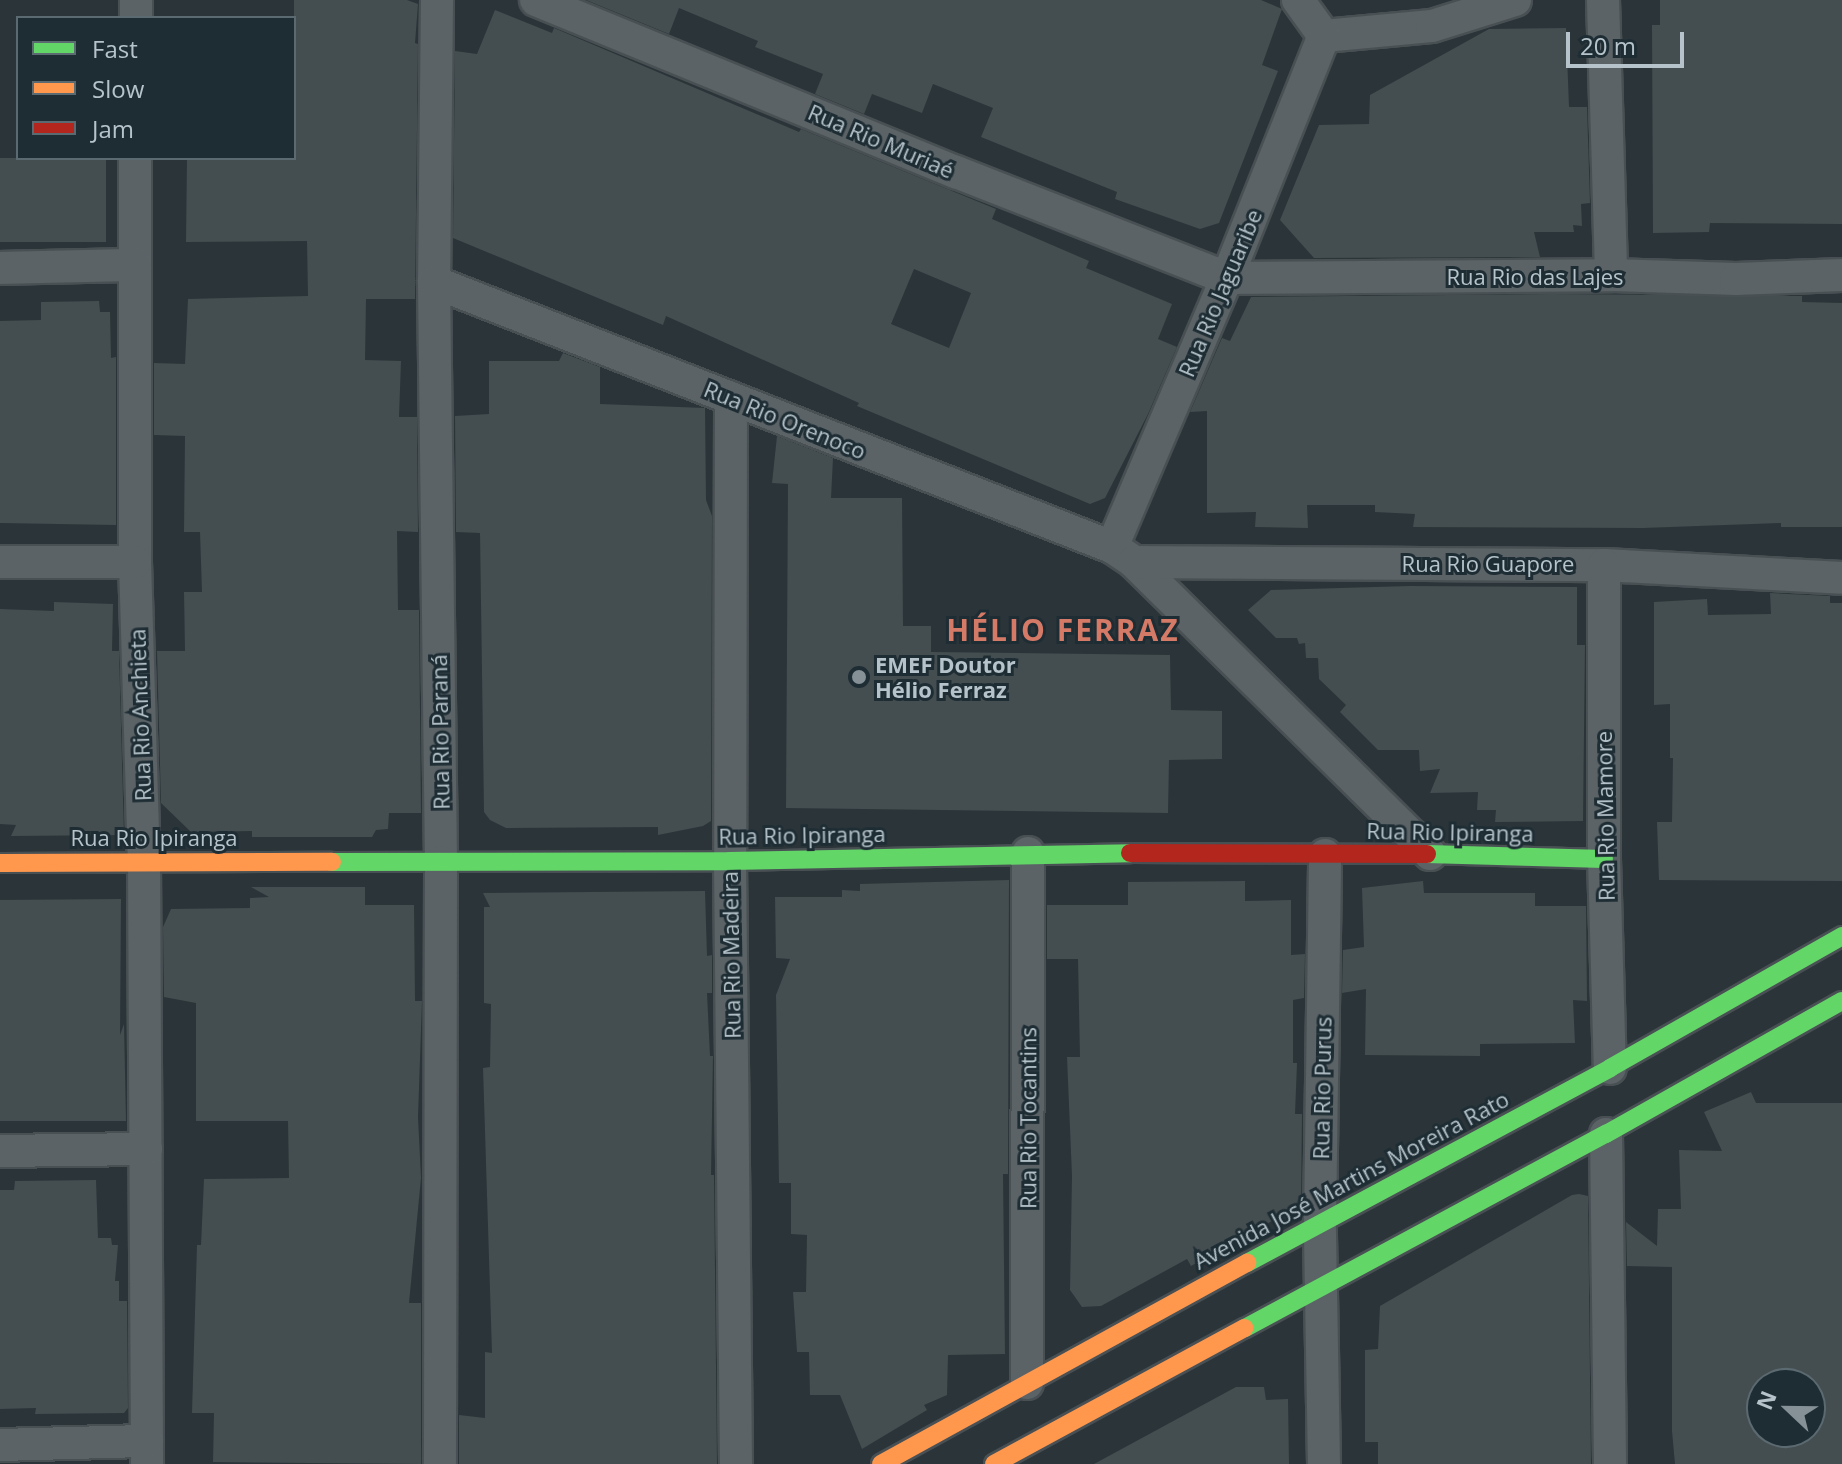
<!DOCTYPE html>
<meta charset="utf-8">
<style>
body{margin:0}
#map{position:relative;width:1842px;height:1464px;overflow:hidden;background:#2b3539;font-family:"Open Sans",sans-serif}
div>[style]{position:absolute}
.building>*{inset:0;background:#444d50;transform-origin:0 0}
.roads{filter:drop-shadow(2px 0 #495054) drop-shadow(-2px 0 #495054) drop-shadow(0 2px #495054) drop-shadow(0 -2px #495054)}
.street>*{height:32px;margin:-16px;padding:0 16px;transform-origin:16px;border-radius:16px;background:#5b6367}
.fast>*{height:18px;margin:-9px;padding:0 9px;transform-origin:9px;border-radius:9px;background:#63d668}
.slow>*{height:18px;margin:-9px;padding:0 9px;transform-origin:9px;border-radius:9px;background:#ff974d}
.jam>*{height:18px;margin:-9px;padding:0 9px;transform-origin:9px;border-radius:9px;background:#b3261e}
.dots>*{width:22px;height:22px;translate:-50% -50%;box-sizing:border-box;border:4px solid #1e2d34;border-radius:50%}
span{translate:-50% -50%;white-space:nowrap;text-align:center;line-height:1.15;-webkit-text-stroke:6px #1e2d34;paint-order:stroke}
.street-label{font-size:22px;color:#b6c3ca}
.poi-label{font-size:22px;color:#b6c3ca;font-weight:700}
.left{translate:0 -50%;text-align:left}
.district-label{font-size:30px;color:#d47a67;font-weight:700;letter-spacing:2px}
.legend{position:absolute;left:16px;top:16px;width:280px;height:144px;box-sizing:border-box;background:#1e2d34;border:2px solid #5b6970;margin:0;padding:10px 14px;list-style:none;font-size:24px;color:#b6c3ca}
.legend li{display:flex;align-items:center;gap:16px;height:40px}
.legend b{width:40px;border:2px solid #5b6970}
.north{position:absolute;left:1746px;top:1368px;width:80px;height:80px;box-sizing:border-box;background:#1e2d34;border:2px solid #5b6970;border-radius:50%;rotate:292deg;font-size:22px;font-weight:700;line-height:32px;text-align:center;color:#b6c3ca}
.north::after{content:'';display:block;margin:auto;width:28px;height:36px;background:#859197;clip-path:polygon(50% 0,100% 100%,50% 72%,0 100%)}
.scale{position:absolute;left:1566px;top:32px;width:118px;height:36px;box-sizing:border-box;border:4px solid #b6c3ca;border-top:0;padding-left:10px;font-size:24px;line-height:28px;white-space:nowrap;color:#b6c3ca;-webkit-text-stroke:6px #1e2d34;paint-order:stroke}
</style>
<div id="map">
<div class="building">
<i style="clip-path:polygon(294px 0,407px 0,418px 4px,415px 43px,418px 44px,415px 299px,366px 299px,365px 360px,401px 361px,399px 417px,417px 417px,418px 532px,397px 531px,398px 610px,419px 610px,421px 813px,389px 813px,388px 829px,376px 830px,372px 837px,252px 837px,252px 831px,191px 832px,161px 803px,157px 651px,185px 651px,184px 592px,202px 592px,200px 532px,184px 532px,185px 436px,154px 435px,154px 363px,185px 364px,188px 299px,308px 296px,307px 241px,186px 242px,187px 158px,294px 158px)"></i>
<i style="clip-path:polygon(586px 0,1261px 0,1282px 9px,1262px 65px,1278px 71px,1219px 223px,1200px 229px,1115px 199px,1117px 192px,981px 137px,993px 108px,933px 84px,922px 113px,872px 94px,864px 114px,815px 94px,823px 74px,755px 47px,758px 41px,679px 8px,669px 34px)"></i>
<i style="clip-path:polygon(1660px 0,1842px 0,1842px 224px,1710px 223px,1709px 232px,1653px 233px,1652px 25px,1660px 25px)"></i>
<i style="clip-path:polygon(evenodd,495px 10px,552px 33px,554px 28px,799px 132px,801px 129px,996px 209px,992px 219px,1089px 261px,1086px 268px,1172px 304px,1158px 339px,1177px 347px,1148px 414px,1105px 498px,1090px 504px,857px 406px,859px 403px,666px 316px,663px 325px,453px 238px,455px 51px,477px 54px,495px 10px,914px 269px,971px 293px,949px 348px,891px 324px,914px 269px)"></i>
<i style="clip-path:polygon(1566px 28px,1569px 107px,1587px 107px,1590px 203px,1581px 204px,1582px 226px,1573px 225px,1574px 232px,1534px 232px,1540px 257px,1314px 258px,1280px 220px,1319px 125px,1369px 124px,1370px 95px,1489px 29px)"></i>
<i style="left:0;top:158px;width:106px;height:84px"></i>
<i style="clip-path:polygon(1551px 294px,1802px 296px,1802px 302px,1842px 303px,1842px 527px,1781px 527px,1781px 523px,1643px 528px,1413px 527px,1415px 514px,1375px 512px,1375px 505px,1307px 505px,1308px 528px,1255px 527px,1256px 512px,1207px 513px,1207px 411px,1190px 412px,1222px 338px,1230px 341px,1251px 297px)"></i>
<i style="clip-path:polygon(99px 301px,100px 312px,110px 312px,111px 358px,116px 357px,116px 525px,0 523px,0 321px,41px 320px,41px 302px)"></i>
<i style="clip-path:polygon(563px 353px,600px 367px,600px 404px,705px 408px,706px 500px,712px 516px,711px 821px,703px 826px,658px 835px,658px 827px,506px 828px,490px 820px,484px 812px,480px 533px,456px 532px,455px 416px,489px 414px,489px 361px,559px 361px)"></i>
<i style="clip-path:polygon(777px 436px,833px 458px,831px 498px,902px 498px,903px 626px,931px 626px,931px 652px,1170px 655px,1171px 710px,1222px 711px,1222px 759px,1169px 760px,1168px 813px,786px 808px,788px 484px,772px 483px)"></i>
<i style="clip-path:polygon(1410px 586px,1577px 587px,1577px 645px,1585px 645px,1583px 821px,1495px 822px,1496px 810px,1477px 810px,1478px 792px,1430px 793px,1440px 769px,1420px 771px,1419px 750px,1378px 750px,1340px 712px,1346px 705px,1319px 679px,1318px 658px,1306px 658px,1305px 643px,1299px 644px,1297px 638px,1276px 638px,1248px 610px,1271px 590px)"></i>
<i style="clip-path:polygon(1770px 593px,1830px 596px,1830px 603px,1842px 603px,1842px 881px,1659px 880px,1657px 822px,1672px 822px,1673px 758px,1670px 758px,1670px 704px,1654px 705px,1654px 602px,1707px 599px,1708px 615px,1771px 614px)"></i>
<i style="clip-path:polygon(54px 602px,113px 604px,112px 651px,119px 651px,124px 835px,11px 836px,16px 825px,0 824px,0 609px,54px 611px)"></i>
<i style="clip-path:polygon(1009px 880px,1008px 1174px,1003px 1174px,1005px 1354px,948px 1355px,947px 1395px,924px 1405px,927px 1410px,862px 1449px,840px 1395px,810px 1395px,809px 1352px,797px 1352px,793px 1292px,806px 1292px,807px 1235px,791px 1234px,791px 1183px,779px 1183px,776px 995px,790px 959px,776px 958px,775px 897px,842px 897px,842px 890px,860px 891px,860px 884px)"></i>
<i style="clip-path:polygon(1245px 881px,1245px 901px,1291px 900px,1291px 955px,1305px 954px,1304px 998px,1293px 1000px,1293px 1063px,1297px 1063px,1295px 1114px,1302px 1114px,1301px 1205px,1191px 1266px,1187px 1259px,1101px 1306px,1082px 1307px,1070px 1290px,1072px 1176px,1067px 1057px,1080px 1057px,1078px 959px,1047px 959px,1047px 905px,1128px 905px,1128px 882px)"></i>
<i style="clip-path:polygon(1423px 881px,1424px 893px,1535px 893px,1535px 906px,1586px 906px,1587px 1001px,1573px 1000px,1575px 1043px,1480px 1044px,1480px 1056px,1365px 1055px,1366px 989px,1342px 993px,1343px 950px,1364px 947px,1362px 888px)"></i>
<i style="clip-path:polygon(251px 887px,365px 887px,365px 905px,414px 905px,415px 1001px,422px 1001px,418px 1117px,421px 1178px,409px 1303px,421px 1303px,421px 1464px,213px 1462px,214px 1413px,192px 1413px,197px 1245px,201px 1245px,204px 1179px,289px 1178px,288px 1121px,196px 1121px,196px 1003px,164px 997px,163px 927px,171px 909px,250px 908px,250px 898px,269px 897px)"></i>
<i style="clip-path:polygon(705px 891px,707px 956px,712px 955px,712px 993px,707px 993px,710px 1056px,713px 1056px,711px 1175px,714px 1175px,717px 1464px,459px 1464px,459px 1415px,485px 1418px,485px 1352px,492px 1353px,483px 1068px,490px 1067px,491px 1004px,484px 1003px,484px 907px,490px 907px,483px 893px)"></i>
<i style="clip-path:polygon(121px 899px,120px 1035px,124px 1024px,126px 1121px,0 1121px,0 900px)"></i>
<i style="clip-path:polygon(evenodd,1751px 1092px,1756px 1103px,1842px 1103px,1842px 1464px,1675px 1464px,1672px 1431px,1672px 1267px,1627px 1266px,1626px 1222px,1657px 1246px,1658px 1209px,1681px 1209px,1679px 1150px,1722px 1151px,1704px 1112px,1751px 1092px,1762px 1384px,1810px 1384px,1810px 1432px,1762px 1432px,1762px 1384px)"></i>
<i style="clip-path:polygon(96px 1180px,98px 1238px,111px 1238px,112px 1245px,118px 1245px,115px 1281px,119px 1281px,119px 1301px,127px 1301px,128px 1408px,124px 1413px,35px 1414px,36px 1408px,0 1409px,0 1190px,14px 1190px,15px 1181px)"></i>
<i style="clip-path:polygon(1579px 1194px,1588px 1196px,1591px 1464px,1378px 1464px,1378px 1442px,1365px 1442px,1365px 1350px,1378px 1349px,1380px 1306px,1572px 1195px)"></i>
<i style="clip-path:polygon(1236px 1387px,1264px 1387px,1266px 1400px,1288px 1399px,1289px 1464px,1094px 1464px)"></i>
</div>
<div class="roads">
<div class="street">
<i style="left:437px;top:0;width:282px;rotate:90.6deg"></i>
<i style="left:434px;top:282px;width:580px;rotate:89.31deg"></i>
<i style="left:441px;top:862px;width:602px;rotate:90.1deg"></i>
<i style="left:536px;top:0;width:454px;rotate:22.3deg"></i>
<i style="left:956px;top:172px;width:291px;rotate:21.4deg"></i>
<i style="left:1227px;top:278px;width:384px;rotate:-0.4deg"></i>
<i style="left:1611px;top:275px;width:125px;rotate:1.8deg"></i>
<i style="left:1736px;top:279px;width:106px;rotate:-2.2deg"></i>
<i style="left:1298px;top:0;width:44px;rotate:54.2deg"></i>
<i style="left:1603px;top:0;width:275px;rotate:88.3deg"></i>
<i style="left:136px;top:18px;width:18px;rotate:-90deg"></i>
<i style="left:1324px;top:36px;width:108px;rotate:-5.3deg"></i>
<i style="left:1432px;top:26px;width:87px;rotate:-17.4deg"></i>
<i style="left:135px;top:158px;width:404px;rotate:90deg"></i>
<i style="left:135px;top:562px;width:299px;rotate:88.3deg"></i>
<i style="left:144px;top:861px;width:603px;rotate:89.71deg"></i>
<i style="left:0;top:268px;width:135px;rotate:-1.3deg"></i>
<i style="left:434px;top:282px;width:728px;rotate:21.35deg"></i>
<i style="left:1112px;top:547px;width:27px;rotate:34deg"></i>
<i style="left:1134px;top:562px;width:416px;rotate:44.6deg"></i>
<i style="left:731px;top:398px;width:463px;rotate:90.1deg"></i>
<i style="left:730px;top:861px;width:603px;rotate:89.43deg"></i>
<i style="left:1112px;top:547px;width:293px;rotate:-66.9deg"></i>
<i style="left:1227px;top:278px;width:261px;rotate:-68.2deg"></i>
<i style="left:0;top:562px;width:135px"></i>
<i style="left:1134px;top:562px;width:470px;rotate:0.4deg"></i>
<i style="left:1604px;top:565px;width:238px;rotate:3.1deg"></i>
<i style="left:1604px;top:565px;width:294px;rotate:90deg"></i>
<i style="left:1604px;top:859px;width:209px;rotate:88.4deg"></i>
<i style="left:1606px;top:1134px;width:330px;rotate:89.3deg"></i>
<i style="left:0;top:1151px;width:146px;rotate:-0.8deg"></i>
<i style="left:1027px;top:1383px;width:530px;rotate:-89.89deg"></i>
<i style="left:0;top:1445px;width:147px;rotate:-1.6deg"></i>
<i style="left:1324px;top:1464px;width:241px;rotate:-91deg"></i>
<i style="left:1320px;top:1223px;width:368px;rotate:-89.2deg"></i>
</div>
<div class="fast">
<i style="left:1427px;top:854px;width:177px;rotate:1.6deg"></i>
<i style="left:332px;top:862px;width:398px;rotate:-0.1deg"></i>
<i style="left:730px;top:861px;width:400px;rotate:-1.1deg"></i>
<i style="left:1247px;top:1263px;width:412px;rotate:-28.2deg"></i>
<i style="left:1610px;top:1068px;width:267px;rotate:-29.6deg"></i>
<i style="left:1245px;top:1328px;width:410px;rotate:-28.3deg"></i>
<i style="left:1606px;top:1134px;width:271px;rotate:-29.4deg"></i>
</div>
<div class="slow">
<i style="left:0;top:863px;width:332px;rotate:-0.2deg"></i>
<i style="left:881px;top:1464px;width:418px;rotate:-28.8deg"></i>
<i style="left:994px;top:1464px;width:285px;rotate:-28.5deg"></i>
</div>
<div class="jam">
<i style="left:1130px;top:853px;width:297px;rotate:0.2deg"></i>
</div>
</div>
<div class="dots">
<i style="left:859px;top:677px;background:#859197"></i>
</div>
<div class="street-label">
<span style="left:881px;top:141px;rotate:23deg">Rua Rio Muriaé</span>
<span style="left:1535px;top:277px">Rua Rio das Lajes</span>
<span style="left:1220px;top:293px;rotate:-67deg">Rua Rio Jaguaribe</span>
<span style="left:785px;top:420px;rotate:22deg">Rua Rio Orenoco</span>
<span style="left:1488px;top:564px">Rua Rio Guapore</span>
<span style="left:140px;top:715px;rotate:-92deg">Rua Rio Anchieta</span>
<span style="left:440px;top:732px;rotate:-91deg">Rua Rio Paraná</span>
<span style="left:1605px;top:816px;rotate:-91deg">Rua Rio Mamore</span>
<span style="left:1450px;top:832px;rotate:1deg">Rua Rio Ipiranga</span>
<span style="left:802px;top:835px;rotate:-1deg">Rua Rio Ipiranga</span>
<span style="left:154px;top:838px">Rua Rio Ipiranga</span>
<span style="left:731px;top:955px;rotate:-91deg">Rua Rio Madeira</span>
<span style="left:1322px;top:1088px;rotate:-89deg">Rua Rio Purus</span>
<span style="left:1028px;top:1118px;rotate:-90deg">Rua Rio Tocantins</span>
<span style="left:1351px;top:1180px;rotate:-28deg">Avenida José Martins Moreira Rato</span>
</div>
<div class="poi-label">
<span class="left" style="left:875px;top:677px">EMEF Doutor<br>Hélio Ferraz</span>
</div>
<div class="district-label">
<span style="left:1063px;top:630px">HÉLIO FERRAZ</span>
</div>
<ul class="legend">
<li><b style="height:10px;background:#63d668"></b>Fast</li>
<li><b style="height:10px;background:#ff974d"></b>Slow</li>
<li><b style="height:10px;background:#b3261e"></b>Jam</li>
</ul>
<div class="north">N</div>
<div class="scale">20 m</div>
</div>
